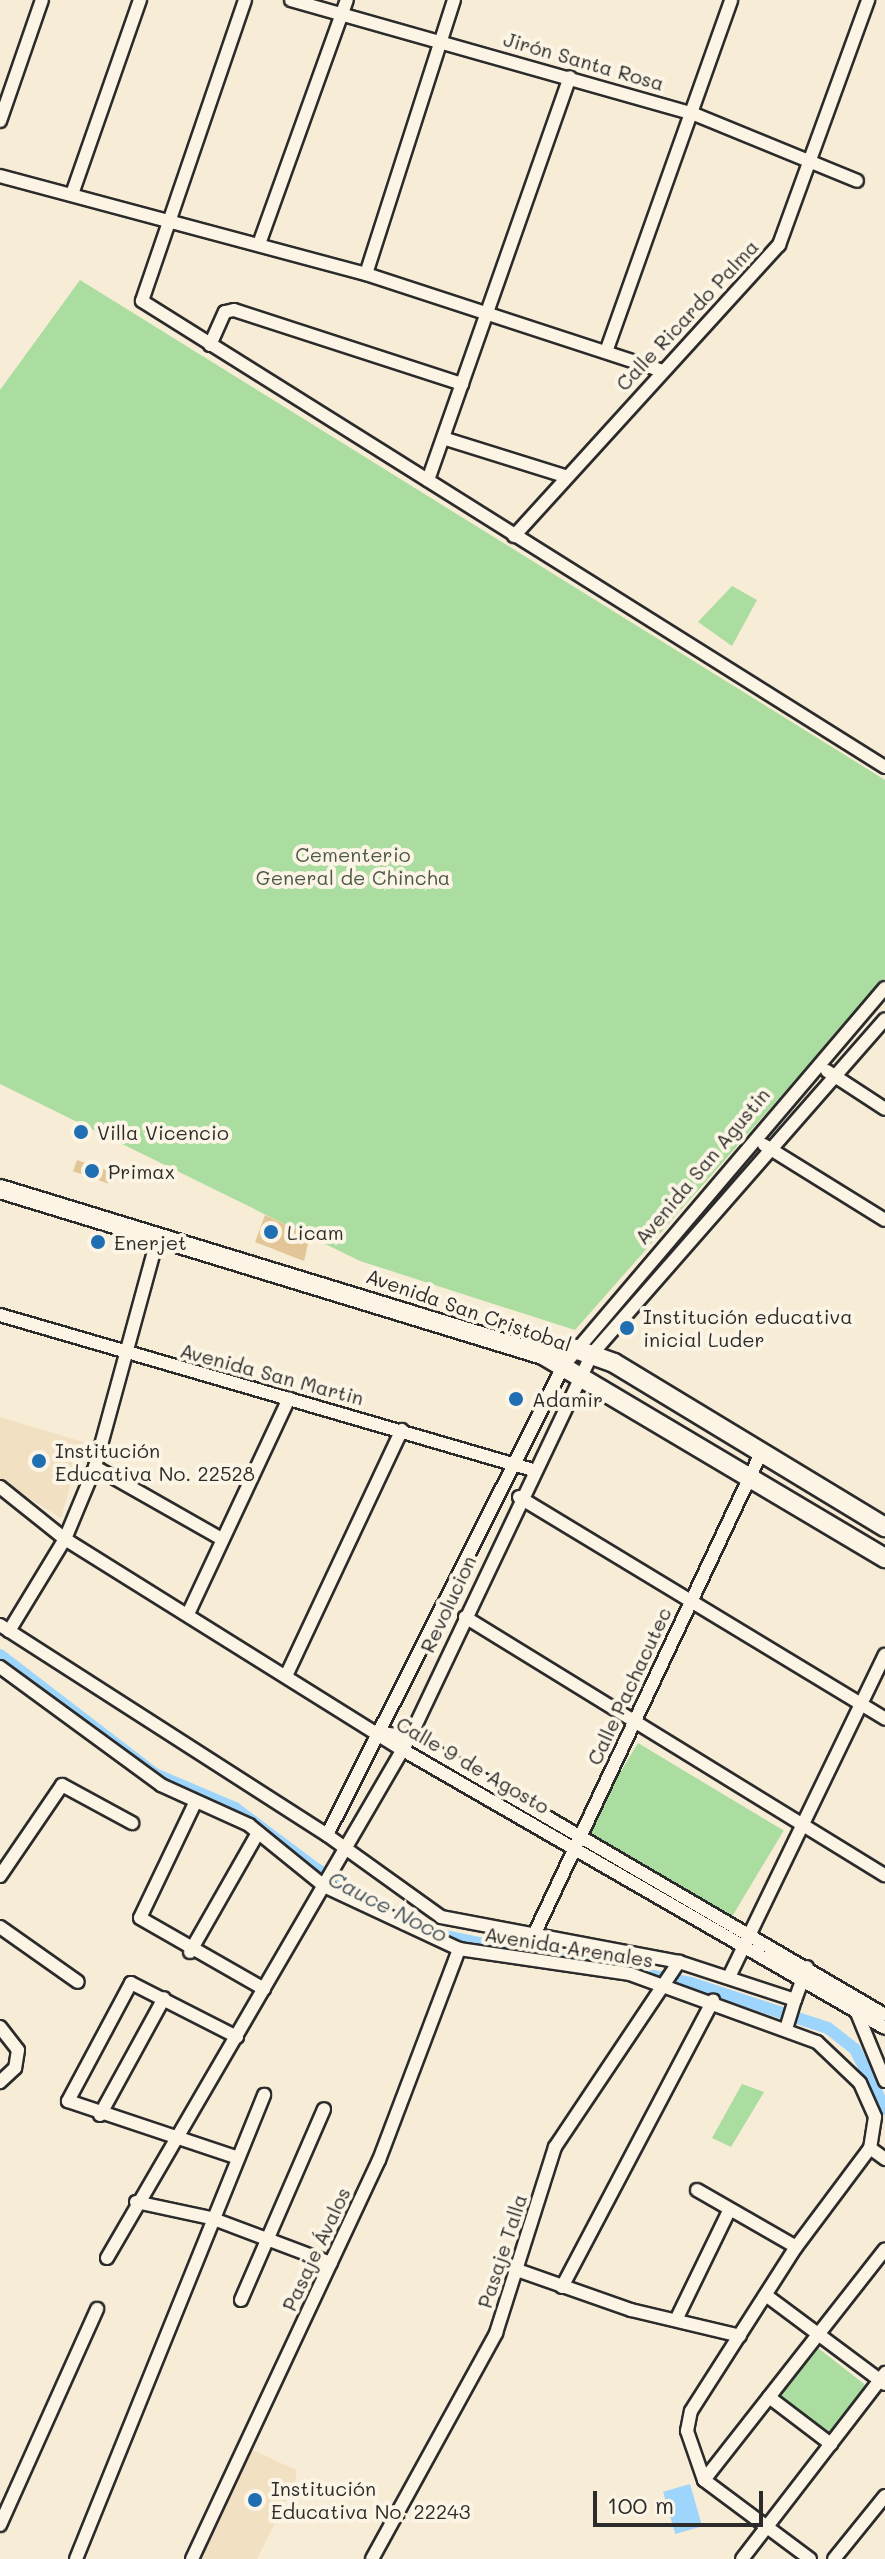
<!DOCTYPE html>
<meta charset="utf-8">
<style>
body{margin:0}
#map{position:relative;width:885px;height:2559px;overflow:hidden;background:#f7ecd5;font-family:Mali,sans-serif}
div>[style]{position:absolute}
.built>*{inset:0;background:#f1e1c2}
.green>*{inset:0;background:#aadd9f;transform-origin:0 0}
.water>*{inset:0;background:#9ed5fd;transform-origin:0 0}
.canal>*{height:12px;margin:-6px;padding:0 6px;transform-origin:6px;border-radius:6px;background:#9ed5fd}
.building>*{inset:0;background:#e3c697;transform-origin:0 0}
.roads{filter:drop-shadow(2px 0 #2b2b2b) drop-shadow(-2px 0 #2b2b2b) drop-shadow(0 2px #2b2b2b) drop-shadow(0 -2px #2b2b2b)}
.minor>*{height:12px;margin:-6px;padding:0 6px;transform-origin:6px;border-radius:6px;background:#fcf5e5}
.highway>*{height:18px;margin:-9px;padding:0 9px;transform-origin:9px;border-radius:9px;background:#fcf5e5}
.dots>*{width:22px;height:22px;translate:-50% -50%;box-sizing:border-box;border:4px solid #fcf5e5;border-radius:50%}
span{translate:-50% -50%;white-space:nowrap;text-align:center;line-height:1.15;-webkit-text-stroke:8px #fcf5e5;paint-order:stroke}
.street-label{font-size:20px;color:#2b2b2b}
.park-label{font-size:20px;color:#4b5848}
.poi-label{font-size:20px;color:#2b2b2b}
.left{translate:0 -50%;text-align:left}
.water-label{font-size:22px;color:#485660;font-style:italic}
.scale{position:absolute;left:593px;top:2491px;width:170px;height:36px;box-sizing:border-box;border:4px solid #2b2b2b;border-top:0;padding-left:10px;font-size:24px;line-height:28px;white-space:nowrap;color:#2b2b2b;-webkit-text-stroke:6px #fcf5e5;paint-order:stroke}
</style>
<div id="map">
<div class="built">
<i style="clip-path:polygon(0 1417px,83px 1442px,61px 1518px,0 1480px)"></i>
<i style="clip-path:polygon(248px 2448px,296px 2470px,296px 2480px,257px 2559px,196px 2559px)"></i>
</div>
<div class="green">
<i style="clip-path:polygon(80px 280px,885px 780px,885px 978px,575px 1330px,360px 1261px,0 1084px,0 390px)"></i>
<i style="clip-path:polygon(732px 586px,757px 600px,732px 646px,698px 622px)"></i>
<i style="left:638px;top:1743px;width:170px;height:102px;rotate:31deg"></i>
<i style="clip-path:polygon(742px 2084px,764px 2092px,731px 2147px,712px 2138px)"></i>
<i style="left:818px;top:2348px;width:67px;height:65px;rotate:38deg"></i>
</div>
<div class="water">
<i style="left:690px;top:2484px;width:44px;height:28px;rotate:74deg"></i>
</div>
<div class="canal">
<i style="left:0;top:1655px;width:195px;rotate:37.5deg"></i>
<i style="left:155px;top:1774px;width:87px;rotate:23deg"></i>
<i style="left:235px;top:1808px;width:104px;rotate:36.8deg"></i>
<i style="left:318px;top:1870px;width:77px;rotate:30.6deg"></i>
<i style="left:441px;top:1935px;width:93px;rotate:11.8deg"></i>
<i style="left:554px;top:1957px;width:139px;rotate:10.7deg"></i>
<i style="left:691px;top:1983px;width:144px;rotate:18.2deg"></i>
<i style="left:828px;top:2028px;width:34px;rotate:38deg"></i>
<i style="left:855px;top:2049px;width:67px;rotate:63.4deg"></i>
</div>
<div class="building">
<i style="left:77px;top:1160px;width:37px;height:12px;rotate:19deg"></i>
<i style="clip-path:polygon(265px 1215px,310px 1236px,304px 1261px,255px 1242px)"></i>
</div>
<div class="roads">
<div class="minor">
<i style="left:245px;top:0;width:318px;rotate:108.9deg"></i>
<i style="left:142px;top:301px;width:877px;rotate:32.1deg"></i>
<i style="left:291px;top:0;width:419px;rotate:15.8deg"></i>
<i style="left:694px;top:114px;width:176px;rotate:22.3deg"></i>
<i style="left:0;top:121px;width:128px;rotate:-70.9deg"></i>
<i style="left:0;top:176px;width:379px;rotate:15deg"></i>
<i style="left:366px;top:274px;width:309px;rotate:18.1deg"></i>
<i style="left:72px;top:194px;width:206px;rotate:-70.7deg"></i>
<i style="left:259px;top:244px;width:259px;rotate:-70.2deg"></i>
<i style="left:366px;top:274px;width:288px;rotate:-72.2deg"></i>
<i style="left:210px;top:345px;width:36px;rotate:-66deg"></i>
<i style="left:225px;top:312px;width:9px;rotate:-13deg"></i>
<i style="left:234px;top:310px;width:240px;rotate:18deg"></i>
<i style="left:607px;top:349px;width:370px;rotate:-70.4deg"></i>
<i style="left:446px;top:439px;width:125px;rotate:17.3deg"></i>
<i style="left:428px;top:480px;width:427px;rotate:-70.6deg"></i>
<i style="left:514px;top:536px;width:394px;rotate:-47.7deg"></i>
<i style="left:779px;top:245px;width:261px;rotate:-70deg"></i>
<i style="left:827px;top:1071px;width:69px;rotate:33.2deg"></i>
<i style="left:764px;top:1145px;width:142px;rotate:31.8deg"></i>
<i style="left:0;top:1315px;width:555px;rotate:16.21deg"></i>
<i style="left:95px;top:1467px;width:144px;rotate:29.6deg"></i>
<i style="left:0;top:1487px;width:83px;rotate:38.7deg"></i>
<i style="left:65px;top:1539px;width:398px;rotate:32deg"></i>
<i style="left:403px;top:1750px;width:556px;rotate:29.97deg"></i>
<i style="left:519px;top:1497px;width:428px;rotate:31.2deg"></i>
<i style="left:188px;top:1614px;width:238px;rotate:-64.9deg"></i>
<i style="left:465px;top:1617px;width:493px;rotate:31.6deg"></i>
<i style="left:0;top:1625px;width:389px;rotate:32.7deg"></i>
<i style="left:327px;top:1835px;width:140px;rotate:35.7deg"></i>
<i style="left:441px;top:1917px;width:242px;rotate:10.7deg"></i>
<i style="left:679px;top:1962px;width:122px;rotate:18.1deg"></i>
<i style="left:795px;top:2000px;width:35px;rotate:-70deg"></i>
<i style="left:9px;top:1631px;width:108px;rotate:-58.7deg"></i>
<i style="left:65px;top:1539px;width:78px;rotate:-67.4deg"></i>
<i style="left:95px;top:1467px;width:239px;rotate:-74.7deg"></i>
<i style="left:0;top:1667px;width:200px;rotate:36.2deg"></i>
<i style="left:161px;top:1785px;width:97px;rotate:24.4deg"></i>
<i style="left:249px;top:1825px;width:97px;rotate:39.1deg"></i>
<i style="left:324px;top:1886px;width:149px;rotate:25deg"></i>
<i style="left:459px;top:1949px;width:173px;rotate:8.3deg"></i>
<i style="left:630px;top:1974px;width:199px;rotate:20deg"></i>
<i style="left:817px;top:2042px;width:59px;rotate:43.6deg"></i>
<i style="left:860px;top:2083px;width:37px;rotate:66deg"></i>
<i style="left:875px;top:2117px;width:31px;rotate:99deg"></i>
<i style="left:870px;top:2148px;width:19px;rotate:36deg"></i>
<i style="left:286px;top:1676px;width:272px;rotate:-64.8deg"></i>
<i style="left:382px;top:1733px;width:28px;rotate:8deg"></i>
<i style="left:410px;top:1737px;width:550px;rotate:30.34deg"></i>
<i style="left:195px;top:1803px;width:127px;rotate:115.6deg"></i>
<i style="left:140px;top:1918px;width:143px;rotate:29.8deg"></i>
<i style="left:327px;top:1835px;width:526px;rotate:-63.24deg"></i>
<i style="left:564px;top:1365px;width:495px;rotate:-49.6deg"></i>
<i style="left:0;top:1876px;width:110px;rotate:-55.7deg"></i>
<i style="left:62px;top:1785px;width:80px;rotate:28.5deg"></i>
<i style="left:0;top:1927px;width:95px;rotate:35.2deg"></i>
<i style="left:532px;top:1939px;width:539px;rotate:-64.76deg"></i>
<i style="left:190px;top:1952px;width:137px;rotate:-60.3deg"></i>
<i style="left:729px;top:1977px;width:358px;rotate:-64.2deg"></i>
<i style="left:855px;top:2008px;width:79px;rotate:67.7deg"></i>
<i style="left:0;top:2027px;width:29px;rotate:52deg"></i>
<i style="left:18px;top:2050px;width:18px;rotate:99deg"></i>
<i style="left:15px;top:2068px;width:21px;rotate:137deg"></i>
<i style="left:786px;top:2029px;width:30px;rotate:-73deg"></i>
<i style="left:237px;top:2037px;width:119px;rotate:-153deg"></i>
<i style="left:131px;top:1983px;width:134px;rotate:118.1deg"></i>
<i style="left:68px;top:2101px;width:179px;rotate:18.5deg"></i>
<i style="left:100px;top:2115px;width:133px;rotate:-61.3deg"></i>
<i style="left:697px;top:2190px;width:114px;rotate:29.9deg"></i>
<i style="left:136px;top:2202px;width:77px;rotate:12deg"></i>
<i style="left:211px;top:2218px;width:128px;rotate:20.6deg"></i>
<i style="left:107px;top:2258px;width:603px;rotate:-59.82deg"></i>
<i style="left:410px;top:1737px;width:423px;rotate:-64.6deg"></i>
<i style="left:591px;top:1355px;width:446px;rotate:-48.8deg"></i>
<i style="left:520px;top:2271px;width:118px;rotate:19.4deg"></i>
<i style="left:631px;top:2310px;width:112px;rotate:13.4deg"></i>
<i style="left:562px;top:2287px;width:324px;rotate:-62.2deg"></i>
<i style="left:767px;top:2296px;width:147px;rotate:36.7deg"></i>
<i style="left:241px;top:2300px;width:208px;rotate:-66.5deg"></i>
<i style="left:676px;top:2320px;width:123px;rotate:-64.1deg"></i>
<i style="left:769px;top:2397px;width:78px;rotate:37.2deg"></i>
<i style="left:704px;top:2480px;width:293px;rotate:-51.9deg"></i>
<i style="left:0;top:2525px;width:237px;rotate:-65.8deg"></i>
<i style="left:76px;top:2559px;width:501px;rotate:-67.94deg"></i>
<i style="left:192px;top:2559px;width:441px;rotate:-64.9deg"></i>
<i style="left:379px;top:2160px;width:226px;rotate:-69.2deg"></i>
<i style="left:372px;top:2559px;width:258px;rotate:-61.2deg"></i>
<i style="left:496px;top:2333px;width:195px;rotate:-72.4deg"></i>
<i style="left:555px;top:2147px;width:223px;rotate:-56.2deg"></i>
<i style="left:742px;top:2559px;width:235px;rotate:-52.4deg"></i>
<i style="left:810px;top:2559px;width:132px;rotate:-143.3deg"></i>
<i style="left:704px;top:2480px;width:52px;rotate:-109.1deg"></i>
<i style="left:687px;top:2431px;width:20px;rotate:-79deg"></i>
<i style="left:691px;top:2411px;width:195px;rotate:-57.4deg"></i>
<i style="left:796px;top:2247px;width:124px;rotate:-53.2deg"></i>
<i style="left:834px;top:2559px;width:81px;rotate:-51deg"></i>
</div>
<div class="highway">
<i style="left:0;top:1189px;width:568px;rotate:17deg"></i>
<i style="left:543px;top:1355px;width:398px;rotate:30.7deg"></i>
<i style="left:543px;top:1355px;width:33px;rotate:-11deg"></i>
<i style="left:575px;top:1349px;width:41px;rotate:19.7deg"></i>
<i style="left:614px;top:1363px;width:317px;rotate:31.2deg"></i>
</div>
</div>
<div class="dots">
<i style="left:81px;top:1132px;background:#1f6fb2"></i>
<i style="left:92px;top:1171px;background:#1f6fb2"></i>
<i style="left:271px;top:1232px;background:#1f6fb2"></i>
<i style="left:98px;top:1242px;background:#1f6fb2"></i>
<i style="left:627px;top:1328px;background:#1f6fb2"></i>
<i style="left:516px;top:1399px;background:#1f6fb2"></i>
<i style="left:39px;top:1461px;background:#1f6fb2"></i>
<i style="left:255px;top:2500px;background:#1f6fb2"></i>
</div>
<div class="street-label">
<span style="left:584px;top:61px;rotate:16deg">Jirón Santa Rosa</span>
<span style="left:687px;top:315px;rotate:-47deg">Calle Ricardo Palma</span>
<span style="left:702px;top:1166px;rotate:-50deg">Avenida San Agustin</span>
<span style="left:469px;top:1310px;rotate:19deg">Avenida San Cristobal</span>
<span style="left:272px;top:1374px;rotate:15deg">Avenida San Martin</span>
<span style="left:448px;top:1604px;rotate:-65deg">Revolucion</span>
<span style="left:629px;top:1686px;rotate:-65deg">Calle Pachacutec</span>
<span style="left:473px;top:1765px;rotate:30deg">Calle 9 de Agosto</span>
<span style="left:569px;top:1947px;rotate:9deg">Avenida Arenales</span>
<span style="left:316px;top:2249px;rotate:-65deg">Pasaje Ávalos</span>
<span style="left:502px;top:2251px;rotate:-72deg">Pasaje Talla</span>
</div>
<div class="park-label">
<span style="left:353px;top:866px">Cementerio<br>General de Chincha</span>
</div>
<div class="poi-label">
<span class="left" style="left:97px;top:1132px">Villa Vicencio</span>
<span class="left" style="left:108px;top:1171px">Primax</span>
<span class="left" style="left:287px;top:1232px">Licam</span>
<span class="left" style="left:114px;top:1242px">Enerjet</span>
<span class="left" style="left:643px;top:1328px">Institución educativa<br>inicial Luder</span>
<span class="left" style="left:532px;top:1399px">Adamir</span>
<span class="left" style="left:55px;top:1462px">Institución<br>Educativa No. 22528</span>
<span class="left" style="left:271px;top:2500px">Institución<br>Educativa No. 22243</span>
</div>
<div class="water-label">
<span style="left:388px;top:1906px;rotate:27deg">Cauce Noco</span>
</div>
<div class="scale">100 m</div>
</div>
